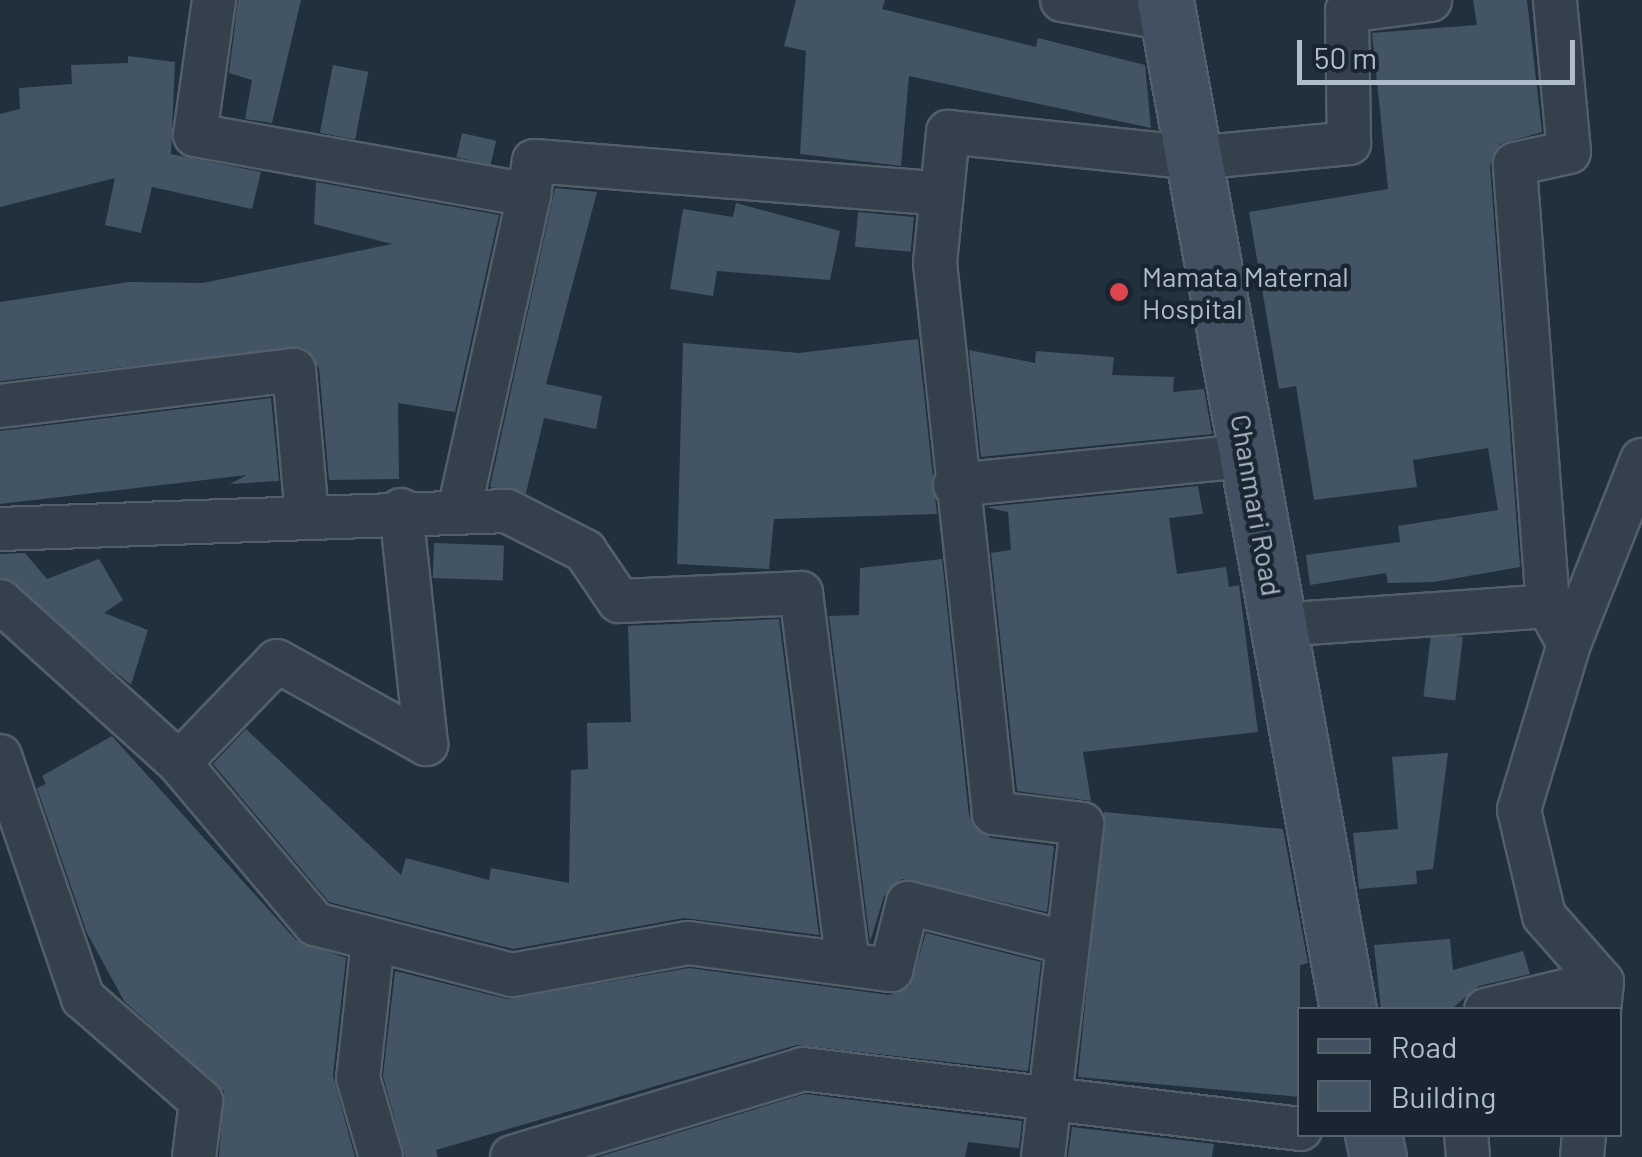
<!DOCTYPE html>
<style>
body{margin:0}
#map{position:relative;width:1642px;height:1157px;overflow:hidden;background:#20303d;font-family:Barlow,sans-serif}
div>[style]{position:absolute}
.building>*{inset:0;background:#435564;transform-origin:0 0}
.roads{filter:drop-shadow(2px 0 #525f6b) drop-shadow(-2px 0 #525f6b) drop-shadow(0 2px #525f6b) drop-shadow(0 -2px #525f6b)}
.street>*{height:42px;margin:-21px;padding:0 21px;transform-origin:21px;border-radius:21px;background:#34414d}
.secondary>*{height:55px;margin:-27.5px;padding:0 27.5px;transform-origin:27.5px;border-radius:27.5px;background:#425161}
.dots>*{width:28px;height:28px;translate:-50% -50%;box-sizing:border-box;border:5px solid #192632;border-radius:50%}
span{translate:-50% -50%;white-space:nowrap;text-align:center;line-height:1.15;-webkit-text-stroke:9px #192632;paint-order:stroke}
.poi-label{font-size:28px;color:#afbcc9}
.left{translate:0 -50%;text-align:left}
.street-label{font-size:28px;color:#afbcc9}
.legend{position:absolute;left:1297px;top:1007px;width:325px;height:130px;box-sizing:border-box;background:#192632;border:2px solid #55626e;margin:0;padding:12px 18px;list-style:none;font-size:30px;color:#afbcc9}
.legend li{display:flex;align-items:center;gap:20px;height:50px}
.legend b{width:50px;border:2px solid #55626e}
.scale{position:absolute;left:1297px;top:40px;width:278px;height:45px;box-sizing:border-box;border:5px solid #afbcc9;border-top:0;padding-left:12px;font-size:30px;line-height:35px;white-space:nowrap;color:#afbcc9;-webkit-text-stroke:8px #192632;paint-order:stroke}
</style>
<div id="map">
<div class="building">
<i style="clip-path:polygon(238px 0,301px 0,272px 123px,245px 119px,252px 80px,229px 73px)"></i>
<i style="clip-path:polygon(796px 0,885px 0,882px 9px,1036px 47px,1038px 38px,1145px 65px,1151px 128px,909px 76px,901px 166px,800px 154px,806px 51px,784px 46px)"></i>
<i style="clip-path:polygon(1473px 0,1527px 0,1542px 132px,1500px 144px,1490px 165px,1520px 567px,1434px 582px,1388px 583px,1386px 573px,1310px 585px,1306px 555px,1400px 542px,1398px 526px,1498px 510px,1488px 448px,1413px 460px,1417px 487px,1314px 500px,1296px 386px,1279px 389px,1249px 212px,1388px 189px,1372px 33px,1477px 25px)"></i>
<i style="clip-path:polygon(128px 56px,175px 62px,171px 154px,261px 172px,252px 209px,152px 187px,141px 233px,105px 225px,115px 178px,0 207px,0 114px,20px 109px,19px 88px,72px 84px,71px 65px,128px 63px)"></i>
<i style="left:333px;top:65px;width:36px;height:69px;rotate:11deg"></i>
<i style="left:462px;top:133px;width:35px;height:25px;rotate:13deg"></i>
<i style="clip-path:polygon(316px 182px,499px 215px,455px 412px,398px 403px,399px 479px,329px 480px,319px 368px,303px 347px,0 381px,0 302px,129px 282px,203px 283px,392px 244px,314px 224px)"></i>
<i style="clip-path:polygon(555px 188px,597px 192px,546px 384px,602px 396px,596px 429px,544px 418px,526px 493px,490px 487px)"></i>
<i style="clip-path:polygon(736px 203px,840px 231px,830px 280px,717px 271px,713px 296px,670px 289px,683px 209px,733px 217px)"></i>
<i style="left:858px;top:212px;width:56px;height:35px;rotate:5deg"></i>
<i style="clip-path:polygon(918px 339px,937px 514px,774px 519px,769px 569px,677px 564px,683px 343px,799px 353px)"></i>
<i style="clip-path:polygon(969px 350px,1035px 363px,1036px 351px,1114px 357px,1112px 375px,1174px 377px,1173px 392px,1204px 389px,1212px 434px,981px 457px)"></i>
<i style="clip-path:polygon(271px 398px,279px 481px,230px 484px,247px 475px,0 504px,0 431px)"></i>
<i style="clip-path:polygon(1198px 486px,1203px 514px,1169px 518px,1177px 574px,1226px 567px,1229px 587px,1239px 585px,1258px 732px,1083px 752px,1091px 801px,1017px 791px,991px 553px,1011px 550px,1008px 512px,986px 507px)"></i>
<i style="left:434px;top:543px;width:70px;height:35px;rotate:2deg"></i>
<i style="clip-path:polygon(25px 553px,47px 579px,99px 559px,123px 600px,104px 613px,148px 630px,131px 685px,0 577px,0 554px)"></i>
<i style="clip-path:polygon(942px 559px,969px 816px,990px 838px,1054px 846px,1047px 912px,902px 879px,884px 896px,870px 942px,829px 616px,859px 615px,860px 568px)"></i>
<i style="clip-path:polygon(779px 619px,819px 935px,684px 918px,513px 949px,329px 902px,213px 764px,246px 729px,401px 875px,406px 858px,489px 880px,491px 868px,569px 883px,571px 770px,588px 769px,587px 723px,631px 722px,628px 626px)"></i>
<i style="left:1463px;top:637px;width:64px;height:32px;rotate:97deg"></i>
<i style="clip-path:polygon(112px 736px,296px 940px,346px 958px,333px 1076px,355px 1157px,219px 1157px,224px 1091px,124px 1001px,87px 933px,37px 788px,46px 784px,42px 776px)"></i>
<i style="clip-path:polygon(1448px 753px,1433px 869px,1416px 871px,1417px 884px,1359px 889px,1353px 833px,1398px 829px,1392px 757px)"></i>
<i style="clip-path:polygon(1104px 812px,1283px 829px,1308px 963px,1300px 965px,1300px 1097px,1078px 1077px)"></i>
<i style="clip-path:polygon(926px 933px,1041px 962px,1028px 1071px,797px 1045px,436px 1150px,438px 1157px,405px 1157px,383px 1076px,395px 971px,507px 999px,689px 968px,889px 995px,910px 986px)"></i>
<i style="clip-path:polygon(1450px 939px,1453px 970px,1523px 951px,1530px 974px,1479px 986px,1450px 1010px,1381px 1010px,1374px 945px)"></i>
<i style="clip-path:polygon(805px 1094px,1022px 1121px,1019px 1148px,968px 1142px,965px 1157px,598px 1157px)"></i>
<i style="clip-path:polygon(1072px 1127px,1214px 1144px,1212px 1157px,1068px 1157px)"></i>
</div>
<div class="roads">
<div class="street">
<i style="left:214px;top:0;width:136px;rotate:98deg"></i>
<i style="left:195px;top:135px;width:339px;rotate:10.2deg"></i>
<i style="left:529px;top:195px;width:34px;rotate:-82deg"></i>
<i style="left:534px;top:161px;width:409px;rotate:4.6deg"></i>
<i style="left:1062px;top:0;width:109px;rotate:10.1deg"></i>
<i style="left:0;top:406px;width:296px;rotate:-7deg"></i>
<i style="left:294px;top:370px;width:146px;rotate:84.9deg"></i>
<i style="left:955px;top:485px;width:294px;rotate:-5.7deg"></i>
<i style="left:401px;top:510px;width:235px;rotate:83.9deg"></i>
<i style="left:459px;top:511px;width:324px;rotate:-77.5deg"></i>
<i style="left:0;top:529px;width:507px;rotate:-2.03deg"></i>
<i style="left:507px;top:511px;width:88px;rotate:27.1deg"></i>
<i style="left:585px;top:551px;width:60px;rotate:55.8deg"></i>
<i style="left:619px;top:601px;width:182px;rotate:-2.5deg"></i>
<i style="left:801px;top:593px;width:368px;rotate:82.8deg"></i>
<i style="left:0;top:601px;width:241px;rotate:42.1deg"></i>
<i style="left:179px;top:763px;width:211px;rotate:49.8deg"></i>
<i style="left:315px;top:924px;width:203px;rotate:14.5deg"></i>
<i style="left:512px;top:975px;width:179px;rotate:-10.3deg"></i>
<i style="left:688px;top:943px;width:205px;rotate:7.6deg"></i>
<i style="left:891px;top:970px;width:69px;rotate:-75.8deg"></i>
<i style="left:908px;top:903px;width:164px;rotate:14.1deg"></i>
<i style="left:1548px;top:606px;width:43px;rotate:61.1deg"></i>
<i style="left:1569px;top:644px;width:173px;rotate:106.8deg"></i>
<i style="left:1519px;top:810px;width:109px;rotate:76.7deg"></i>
<i style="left:1544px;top:916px;width:88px;rotate:48.7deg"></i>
<i style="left:1602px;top:982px;width:28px;rotate:96deg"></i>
<i style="left:1278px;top:625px;width:271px;rotate:-4deg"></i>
<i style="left:1548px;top:606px;width:443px;rotate:-94.3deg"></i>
<i style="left:1515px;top:164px;width:55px;rotate:-12.5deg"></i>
<i style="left:1569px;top:152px;width:153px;rotate:-95.3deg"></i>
<i style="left:1569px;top:644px;width:198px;rotate:-68.4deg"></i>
<i style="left:0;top:756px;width:256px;rotate:71.1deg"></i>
<i style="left:83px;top:998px;width:157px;rotate:41.1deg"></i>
<i style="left:201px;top:1101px;width:56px;rotate:97.1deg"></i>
<i style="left:179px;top:763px;width:141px;rotate:-46.1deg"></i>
<i style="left:277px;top:661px;width:171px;rotate:29.1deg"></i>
<i style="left:373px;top:941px;width:138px;rotate:96.2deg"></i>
<i style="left:358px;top:1078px;width:82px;rotate:73.8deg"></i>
<i style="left:1486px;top:1010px;width:119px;rotate:-13.6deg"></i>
<i style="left:1466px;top:1134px;width:23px;rotate:85deg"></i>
<i style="left:512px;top:1157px;width:304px;rotate:-16.8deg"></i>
<i style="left:803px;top:1069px;width:501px;rotate:6.88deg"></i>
<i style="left:1043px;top:1157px;width:335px;rotate:-83.3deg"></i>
<i style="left:1082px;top:824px;width:89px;rotate:-172.9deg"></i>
<i style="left:994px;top:813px;width:553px;rotate:-96.12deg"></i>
<i style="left:935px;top:263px;width:132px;rotate:-84.3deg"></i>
<i style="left:948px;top:132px;width:247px;rotate:6deg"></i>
<i style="left:1194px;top:158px;width:156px;rotate:-5.5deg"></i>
<i style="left:1349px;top:143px;width:132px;rotate:-90.9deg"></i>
<i style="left:1347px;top:11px;width:84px;rotate:-7.5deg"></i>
<i style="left:1582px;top:1157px;width:23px;rotate:-85deg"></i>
</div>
<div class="secondary">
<i style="left:1165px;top:0;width:1026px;rotate:79.73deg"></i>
<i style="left:1373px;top:1134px;width:24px;rotate:78deg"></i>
</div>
</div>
<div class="dots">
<i style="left:1119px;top:292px;background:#e0444e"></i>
</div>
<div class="poi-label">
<span class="left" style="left:1142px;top:292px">Mamata Maternal<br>Hospital</span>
</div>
<div class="street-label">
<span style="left:1257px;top:505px;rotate:80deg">Chanmari Road</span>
</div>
<ul class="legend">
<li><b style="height:12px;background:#425161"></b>Road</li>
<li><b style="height:28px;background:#435564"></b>Building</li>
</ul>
<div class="scale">50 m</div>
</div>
